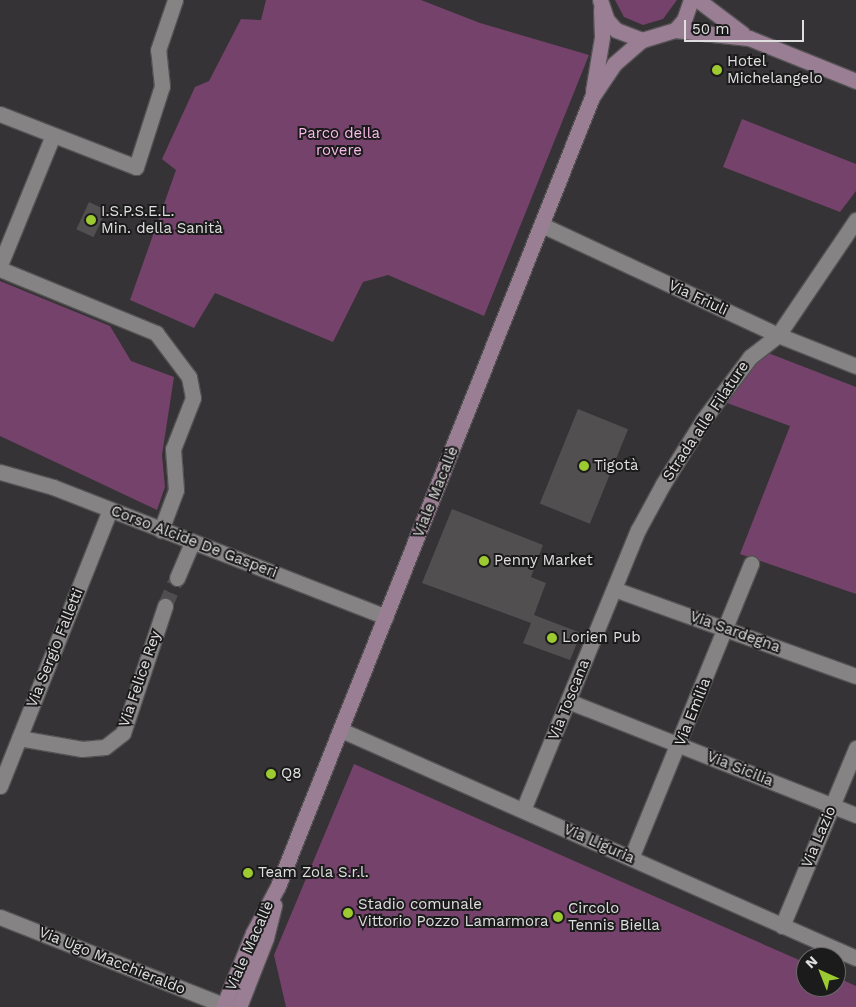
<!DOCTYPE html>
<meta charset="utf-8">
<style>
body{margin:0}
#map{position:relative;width:856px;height:1007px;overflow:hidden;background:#353335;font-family:"Work Sans",sans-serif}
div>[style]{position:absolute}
.green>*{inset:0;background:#74426a}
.building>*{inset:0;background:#524f51;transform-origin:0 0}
.street-tunnel>*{height:15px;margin-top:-7.5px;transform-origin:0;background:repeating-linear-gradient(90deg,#4f4d4f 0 15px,transparent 0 23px)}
.roads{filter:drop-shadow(1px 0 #545253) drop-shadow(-1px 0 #545253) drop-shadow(0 1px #545253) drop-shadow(0 -1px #545253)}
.street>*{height:15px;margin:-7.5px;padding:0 7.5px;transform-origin:7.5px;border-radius:7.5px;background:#858384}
.secondary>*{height:15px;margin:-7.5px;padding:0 7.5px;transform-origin:7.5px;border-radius:7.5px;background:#9a7e94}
.dots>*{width:14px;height:14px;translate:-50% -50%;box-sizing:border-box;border:2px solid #1c1b1c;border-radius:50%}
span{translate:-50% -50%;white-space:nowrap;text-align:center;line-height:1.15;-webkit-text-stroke:4px #1c1b1c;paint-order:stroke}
.poi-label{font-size:15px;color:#e0dfe0}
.left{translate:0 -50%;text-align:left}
.park-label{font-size:15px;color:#f9bbea}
.street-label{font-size:15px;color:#e0dfe0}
.north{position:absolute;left:796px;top:947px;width:50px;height:50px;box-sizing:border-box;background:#1c1b1c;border:1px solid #6a696a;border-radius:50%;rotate:316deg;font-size:14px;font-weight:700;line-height:20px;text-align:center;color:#e0dfe0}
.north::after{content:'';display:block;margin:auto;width:18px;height:22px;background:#9dca30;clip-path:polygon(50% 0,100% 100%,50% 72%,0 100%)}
.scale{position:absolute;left:684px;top:20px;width:120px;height:22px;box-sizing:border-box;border:2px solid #e0dfe0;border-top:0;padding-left:6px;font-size:15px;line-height:18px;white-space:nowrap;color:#e0dfe0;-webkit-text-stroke:4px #1c1b1c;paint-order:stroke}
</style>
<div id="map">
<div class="green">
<i style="clip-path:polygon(266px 0,421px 0,480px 23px,589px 55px,484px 316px,388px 275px,363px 282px,333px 342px,215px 293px,194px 328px,130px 300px,176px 170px,162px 159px,195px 87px,209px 81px,241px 19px,261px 20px)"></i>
<i style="clip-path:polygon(615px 0,677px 0,663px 19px,643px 25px,624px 17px)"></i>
<i style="clip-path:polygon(742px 119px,856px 164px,856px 191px,840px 212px,723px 167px)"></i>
<i style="clip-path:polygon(0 281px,110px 326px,131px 361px,174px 377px,162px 455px,165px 487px,157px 510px,0 436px)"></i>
<i style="clip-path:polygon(763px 351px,856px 387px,856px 594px,740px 554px,790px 426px,727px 403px)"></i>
<i style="clip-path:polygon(354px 764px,806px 963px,806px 987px,836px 987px,836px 977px,856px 986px,856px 1007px,286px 1007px,274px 955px)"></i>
</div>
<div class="building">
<i style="left:89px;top:202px;width:19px;height:30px;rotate:25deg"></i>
<i style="left:578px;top:409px;width:54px;height:102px;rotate:22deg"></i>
<i style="clip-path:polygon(452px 509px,543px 545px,531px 577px,546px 583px,534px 615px,581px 633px,570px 660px,523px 643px,531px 623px,422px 583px)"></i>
</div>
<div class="street-tunnel">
<i style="left:165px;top:606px;width:30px;rotate:-67deg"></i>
</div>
<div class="roads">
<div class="street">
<i style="left:0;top:114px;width:146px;rotate:21.3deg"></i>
<i style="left:136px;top:167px;width:85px;rotate:-72.2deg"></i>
<i style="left:162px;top:86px;width:36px;rotate:-96deg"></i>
<i style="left:158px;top:50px;width:53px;rotate:-71.2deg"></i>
<i style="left:542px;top:225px;width:260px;rotate:25deg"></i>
<i style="left:778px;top:335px;width:84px;rotate:21.7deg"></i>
<i style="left:0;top:265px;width:140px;rotate:-67.8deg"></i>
<i style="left:0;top:269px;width:169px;rotate:22.3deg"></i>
<i style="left:156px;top:333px;width:55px;rotate:53.1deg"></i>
<i style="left:189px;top:377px;width:21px;rotate:79deg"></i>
<i style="left:193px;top:398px;width:55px;rotate:111.4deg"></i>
<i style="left:173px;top:449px;width:41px;rotate:85.8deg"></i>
<i style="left:176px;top:490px;width:43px;rotate:110.6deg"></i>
<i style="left:0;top:472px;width:55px;rotate:15.8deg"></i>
<i style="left:53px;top:487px;width:357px;rotate:21.3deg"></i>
<i style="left:177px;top:578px;width:39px;rotate:-67deg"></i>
<i style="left:614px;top:589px;width:257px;rotate:19.8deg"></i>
<i style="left:568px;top:701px;width:310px;rotate:21.6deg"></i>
<i style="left:341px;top:730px;width:563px;rotate:23.88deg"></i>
<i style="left:19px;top:738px;width:64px;rotate:9.9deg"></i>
<i style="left:82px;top:749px;width:23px;rotate:-5deg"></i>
<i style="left:105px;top:747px;width:23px;rotate:-38deg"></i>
<i style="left:123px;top:733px;width:134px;rotate:-71.7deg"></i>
<i style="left:0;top:786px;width:297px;rotate:-68.3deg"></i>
<i style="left:523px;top:810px;width:303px;rotate:-67.7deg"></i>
<i style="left:638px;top:530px;width:52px;rotate:-61.5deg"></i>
<i style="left:663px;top:484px;width:75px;rotate:-58deg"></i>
<i style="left:703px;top:420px;width:79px;rotate:-53.3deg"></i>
<i style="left:750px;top:357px;width:36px;rotate:-38deg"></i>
<i style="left:778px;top:335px;width:139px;rotate:-55.9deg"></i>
<i style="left:631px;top:858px;width:318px;rotate:-67.8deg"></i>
<i style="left:0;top:917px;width:245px;rotate:21.5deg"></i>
<i style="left:782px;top:926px;width:193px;rotate:-67.4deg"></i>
</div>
<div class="secondary">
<i style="left:600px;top:0;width:21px;rotate:71deg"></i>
<i style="left:607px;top:20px;width:13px;rotate:48deg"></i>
<i style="left:616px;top:30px;width:28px;rotate:21deg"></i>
<i style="left:642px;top:40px;width:34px;rotate:-17deg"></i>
<i style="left:675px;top:30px;width:13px;rotate:-48deg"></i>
<i style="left:684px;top:20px;width:21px;rotate:-71deg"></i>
<i style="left:698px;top:0;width:56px;rotate:37.1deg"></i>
<i style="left:675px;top:30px;width:74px;rotate:6.2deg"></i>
<i style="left:749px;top:38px;width:115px;rotate:21.9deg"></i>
<i style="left:593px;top:91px;width:55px;rotate:-80.5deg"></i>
<i style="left:602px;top:37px;width:28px;rotate:-92deg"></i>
<i style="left:223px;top:1007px;width:80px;rotate:-67.9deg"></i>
<i style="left:253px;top:933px;width:53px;rotate:-62deg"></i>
<i style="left:278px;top:886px;width:849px;rotate:-68.3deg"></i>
<i style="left:592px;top:97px;width:40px;rotate:-56deg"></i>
<i style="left:614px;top:64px;width:37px;rotate:-41deg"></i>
<i style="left:239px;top:1007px;width:74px;rotate:-68.6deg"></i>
<i style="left:266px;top:938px;width:34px;rotate:-76deg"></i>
</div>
</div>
<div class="dots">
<i style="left:717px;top:70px;background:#9dca30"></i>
<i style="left:91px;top:220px;background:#9dca30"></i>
<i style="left:584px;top:466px;background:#9dca30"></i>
<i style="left:484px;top:561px;background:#9dca30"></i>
<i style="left:552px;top:638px;background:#9dca30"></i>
<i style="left:271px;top:774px;background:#9dca30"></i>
<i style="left:248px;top:873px;background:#9dca30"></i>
<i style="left:348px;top:913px;background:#9dca30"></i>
<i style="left:558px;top:917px;background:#9dca30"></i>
</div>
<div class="poi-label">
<span class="left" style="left:727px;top:70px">Hotel<br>Michelangelo</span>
<span class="left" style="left:101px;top:220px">I.S.P.S.E.L.<br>Min. della Sanità</span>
<span class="left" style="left:594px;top:466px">Tigotà</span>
<span class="left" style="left:494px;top:561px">Penny Market</span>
<span class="left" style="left:562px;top:638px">Lorien Pub</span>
<span class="left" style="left:281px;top:774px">Q8</span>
<span class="left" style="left:258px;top:873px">Team Zola S.r.l.</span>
<span class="left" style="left:358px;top:913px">Stadio comunale<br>Vittorio Pozzo Lamarmora</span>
<span class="left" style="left:568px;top:917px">Circolo<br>Tennis Biella</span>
</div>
<div class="park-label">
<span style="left:339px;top:142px">Parco della<br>rovere</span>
</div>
<div class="street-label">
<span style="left:698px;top:298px;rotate:25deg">Via Friuli</span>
<span style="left:706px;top:421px;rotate:-56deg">Strada alle Filature</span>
<span style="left:436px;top:492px;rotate:-68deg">Viale Macallè</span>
<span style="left:194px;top:542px;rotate:21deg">Corso Alcide De Gasperi</span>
<span style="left:735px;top:632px;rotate:20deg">Via Sardegna</span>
<span style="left:55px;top:648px;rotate:-68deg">Via Sergio Falletti</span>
<span style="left:140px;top:679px;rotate:-71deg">Via Felice Rey</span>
<span style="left:569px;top:700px;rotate:-68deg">Via Toscana</span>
<span style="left:693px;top:712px;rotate:-68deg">Via Emilia</span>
<span style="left:740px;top:769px;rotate:22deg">Via Sicilia</span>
<span style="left:819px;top:837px;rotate:-67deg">Via Lazio</span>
<span style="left:599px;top:844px;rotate:24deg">Via Liguria</span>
<span style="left:250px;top:946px;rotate:-66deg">Viale Macallè</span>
<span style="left:112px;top:961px;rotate:22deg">Via Ugo Macchieraldo</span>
</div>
<div class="north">N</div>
<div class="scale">50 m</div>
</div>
